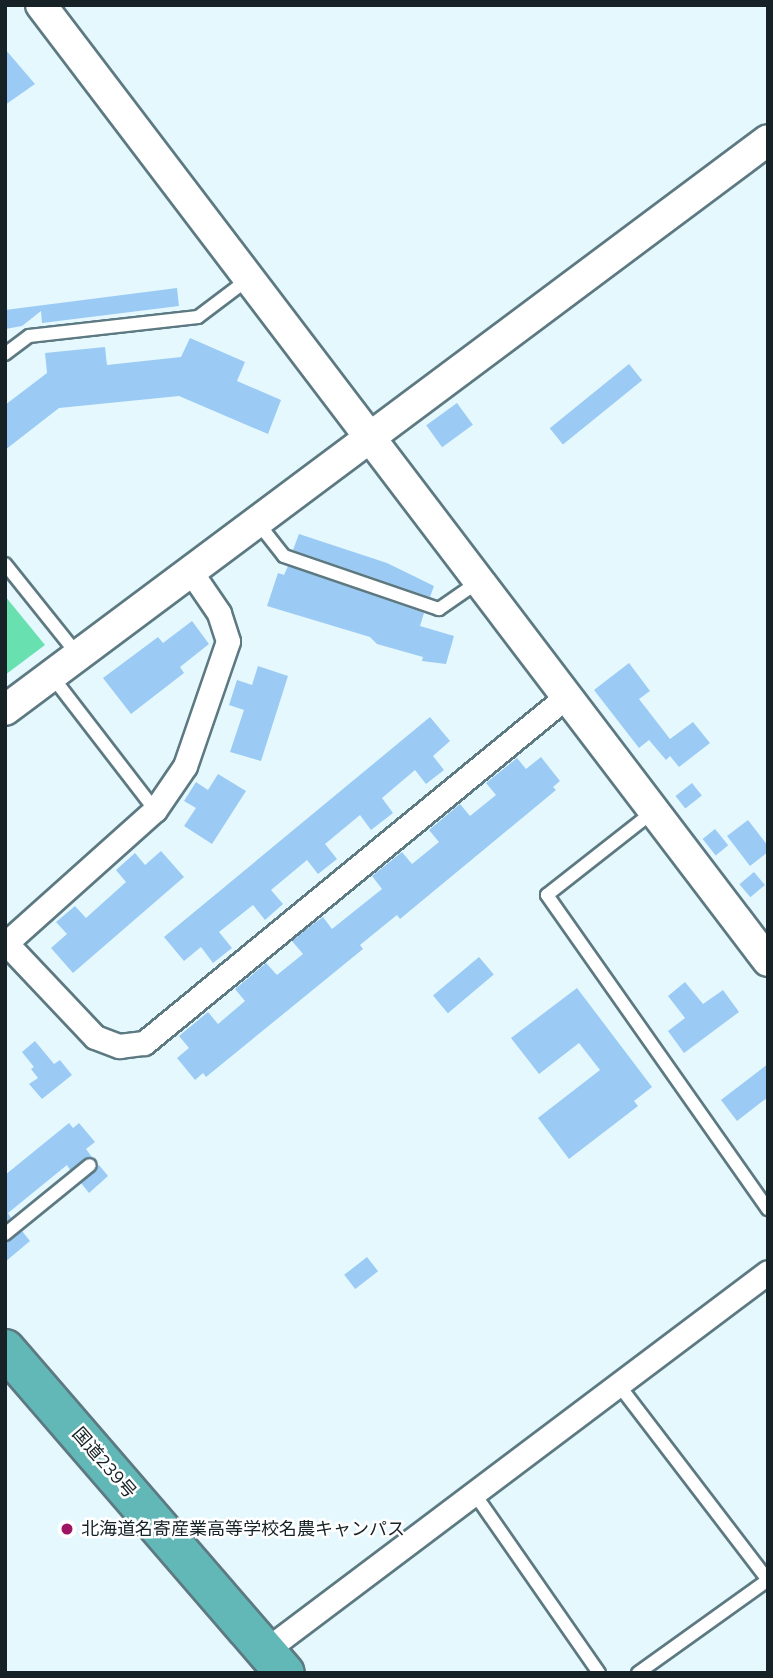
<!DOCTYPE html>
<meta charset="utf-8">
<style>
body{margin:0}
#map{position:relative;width:773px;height:1678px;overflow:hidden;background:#e5f8fe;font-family:"Nunito Sans","Noto Sans JP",sans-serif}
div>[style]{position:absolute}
.forest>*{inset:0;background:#68e0b0}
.building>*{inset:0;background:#9bcbf5;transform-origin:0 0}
.roads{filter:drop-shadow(2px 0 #5d7982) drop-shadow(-2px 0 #5d7982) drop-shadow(0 2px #5d7982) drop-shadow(0 -2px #5d7982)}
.service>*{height:12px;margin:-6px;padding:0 6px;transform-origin:6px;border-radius:6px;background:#fff}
.minor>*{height:23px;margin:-11.5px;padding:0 11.5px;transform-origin:11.5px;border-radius:11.5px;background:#fff}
.tertiary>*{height:30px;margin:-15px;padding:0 15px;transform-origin:15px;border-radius:15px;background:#fff}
.trunk>*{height:38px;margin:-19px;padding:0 19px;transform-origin:19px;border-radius:19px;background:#62b8b6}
.dots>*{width:19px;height:19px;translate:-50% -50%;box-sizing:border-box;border:4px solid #fff;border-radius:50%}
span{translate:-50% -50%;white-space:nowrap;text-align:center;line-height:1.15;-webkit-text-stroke:5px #fff;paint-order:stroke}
.street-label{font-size:18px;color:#162225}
.poi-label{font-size:18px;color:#162225}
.left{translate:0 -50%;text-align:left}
.frame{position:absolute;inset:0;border:7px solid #162225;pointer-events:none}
</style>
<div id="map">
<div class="forest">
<i style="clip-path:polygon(5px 596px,45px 645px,5px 675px)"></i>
</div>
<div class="building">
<i style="clip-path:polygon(5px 49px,35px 84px,5px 105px)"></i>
<i style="clip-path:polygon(177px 288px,179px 306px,42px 323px,41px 311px,22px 326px,5px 329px,5px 310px)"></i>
<i style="clip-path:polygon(190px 338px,245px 362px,237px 381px,281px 400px,268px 434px,179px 396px,59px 408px,5px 450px,5px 405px,47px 373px,45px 353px,105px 347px,107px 365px,181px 357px)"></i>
<i style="left:629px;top:364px;width:21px;height:102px;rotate:51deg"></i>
<i style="left:457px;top:403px;width:27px;height:38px;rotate:54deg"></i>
<i style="clip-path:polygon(299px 534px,387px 563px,434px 586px,430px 597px,293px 550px)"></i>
<i style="clip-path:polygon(288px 566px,424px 613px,420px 626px,454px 636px,446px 664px,422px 661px,423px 657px,377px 644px,370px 637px,267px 606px,278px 573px,284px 575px)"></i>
<i style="clip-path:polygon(192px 621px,209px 644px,180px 667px,184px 673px,131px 714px,103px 678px,158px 637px,163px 643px)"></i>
<i style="clip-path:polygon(629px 663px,650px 691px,639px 699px,670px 739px,693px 722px,710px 743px,679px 767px,670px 756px,666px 760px,649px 740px,639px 748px,594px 690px)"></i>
<i style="clip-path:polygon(258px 666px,288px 676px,261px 761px,230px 752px,244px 710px,229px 705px,237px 680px,252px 685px)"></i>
<i style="clip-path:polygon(430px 717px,450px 741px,433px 756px,444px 770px,426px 784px,415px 770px,382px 798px,393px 813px,371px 830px,360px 815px,325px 844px,337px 859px,318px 874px,307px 860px,271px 890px,283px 904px,265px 920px,253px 905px,219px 932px,232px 948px,213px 963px,201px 947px,184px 961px,164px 937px)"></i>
<i style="clip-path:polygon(541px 757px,560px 781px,553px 787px,556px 790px,400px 919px,397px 915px,387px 923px,360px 945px,363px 949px,206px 1077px,203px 1073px,195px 1080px,177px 1058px,189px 1048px,179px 1036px,208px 1012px,218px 1024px,245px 1001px,235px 989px,266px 963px,277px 975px,303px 954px,292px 941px,305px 930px,323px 917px,332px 929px,382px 889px,372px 876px,402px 852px,412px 864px,439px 842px,429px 830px,460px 804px,470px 816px,496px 795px,486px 783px,517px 758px,526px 769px)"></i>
<i style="clip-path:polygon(218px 774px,246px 791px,212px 844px,184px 826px,196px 808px,184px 801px,196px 782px,208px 790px)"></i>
<i style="left:692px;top:783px;width:16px;height:21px;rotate:52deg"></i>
<i style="clip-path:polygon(748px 820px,768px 846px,768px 852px,750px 866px,727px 836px)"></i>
<i style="left:715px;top:829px;width:21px;height:16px;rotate:51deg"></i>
<i style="clip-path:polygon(161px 851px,184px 877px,73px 973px,51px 948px,67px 934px,56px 922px,75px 906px,86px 918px,126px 882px,116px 870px,135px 853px,145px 865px)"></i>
<i style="left:754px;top:872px;width:17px;height:19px;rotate:50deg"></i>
<i style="left:479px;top:957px;width:23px;height:60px;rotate:50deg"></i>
<i style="clip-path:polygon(685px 982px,703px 1004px,723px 990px,739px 1012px,684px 1053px,668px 1031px,685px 1018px,668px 996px)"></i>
<i style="clip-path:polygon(577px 988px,652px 1087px,634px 1101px,638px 1106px,569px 1159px,538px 1118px,600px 1070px,579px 1043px,539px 1074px,511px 1038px)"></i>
<i style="clip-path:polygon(35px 1041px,54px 1064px,60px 1060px,72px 1075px,42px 1099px,29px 1084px,38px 1078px,31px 1069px,34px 1067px,22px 1052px)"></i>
<i style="clip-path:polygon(768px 1064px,768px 1097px,737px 1121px,721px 1100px)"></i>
<i style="clip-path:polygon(69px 1123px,73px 1128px,79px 1123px,95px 1142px,86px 1149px,92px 1157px,70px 1170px,67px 1165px,8px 1213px,11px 1218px,5px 1223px,5px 1175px)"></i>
<i style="clip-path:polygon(99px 1165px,108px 1176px,89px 1193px,81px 1183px)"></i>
<i style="clip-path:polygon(22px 1231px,30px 1241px,5px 1262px,5px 1243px)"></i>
<i style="left:367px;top:1257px;width:18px;height:29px;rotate:52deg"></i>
</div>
<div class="roads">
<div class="service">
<i style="left:5px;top:354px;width:30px;rotate:-37deg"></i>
<i style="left:29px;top:336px;width:170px;rotate:-6.4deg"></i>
<i style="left:198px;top:317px;width:61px;rotate:-37.1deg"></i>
<i style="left:258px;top:523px;width:42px;rotate:51.8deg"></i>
<i style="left:284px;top:556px;width:164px;rotate:18.9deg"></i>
<i style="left:439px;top:609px;width:47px;rotate:-34.7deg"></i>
<i style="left:5px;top:564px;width:117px;rotate:51.3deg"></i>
<i style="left:51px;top:675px;width:170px;rotate:52.4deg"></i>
<i style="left:654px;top:811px;width:136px;rotate:141.9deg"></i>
<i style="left:547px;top:895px;width:384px;rotate:54.9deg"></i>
<i style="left:5px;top:1234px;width:109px;rotate:-39.1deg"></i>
<i style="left:618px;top:1384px;width:247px;rotate:52.6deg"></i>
<i style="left:768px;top:1580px;width:160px;rotate:144.4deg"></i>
<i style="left:474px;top:1493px;width:219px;rotate:55.2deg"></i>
</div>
<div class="minor">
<i style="left:6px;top:943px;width:129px;rotate:46.6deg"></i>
<i style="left:95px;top:1037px;width:26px;rotate:21deg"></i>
<i style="left:119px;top:1046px;width:25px;rotate:-7deg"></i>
<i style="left:144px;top:1043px;width:547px;rotate:-39.36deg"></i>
<i style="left:5px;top:944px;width:201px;rotate:-41.8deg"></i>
<i style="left:155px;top:810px;width:53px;rotate:-55.7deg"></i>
<i style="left:185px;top:766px;width:132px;rotate:-71deg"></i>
<i style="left:228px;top:641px;width:29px;rotate:-108deg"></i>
<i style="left:219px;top:613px;width:50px;rotate:-124.3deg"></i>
<i style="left:266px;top:1650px;width:628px;rotate:-36.98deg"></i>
</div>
<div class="tertiary">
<i style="left:41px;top:5px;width:1201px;rotate:52.75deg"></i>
<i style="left:5px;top:710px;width:952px;rotate:-36.76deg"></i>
</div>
<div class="trunk">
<i style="left:5px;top:1349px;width:428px;rotate:49.2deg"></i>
</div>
</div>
<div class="dots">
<i style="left:67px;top:1529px;background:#9e1563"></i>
</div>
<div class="street-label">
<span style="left:104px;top:1463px;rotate:49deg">国道239号</span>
</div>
<div class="poi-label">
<span class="left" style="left:81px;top:1529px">北海道名寄産業高等学校名農キャンパス</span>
</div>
<div class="frame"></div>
</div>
